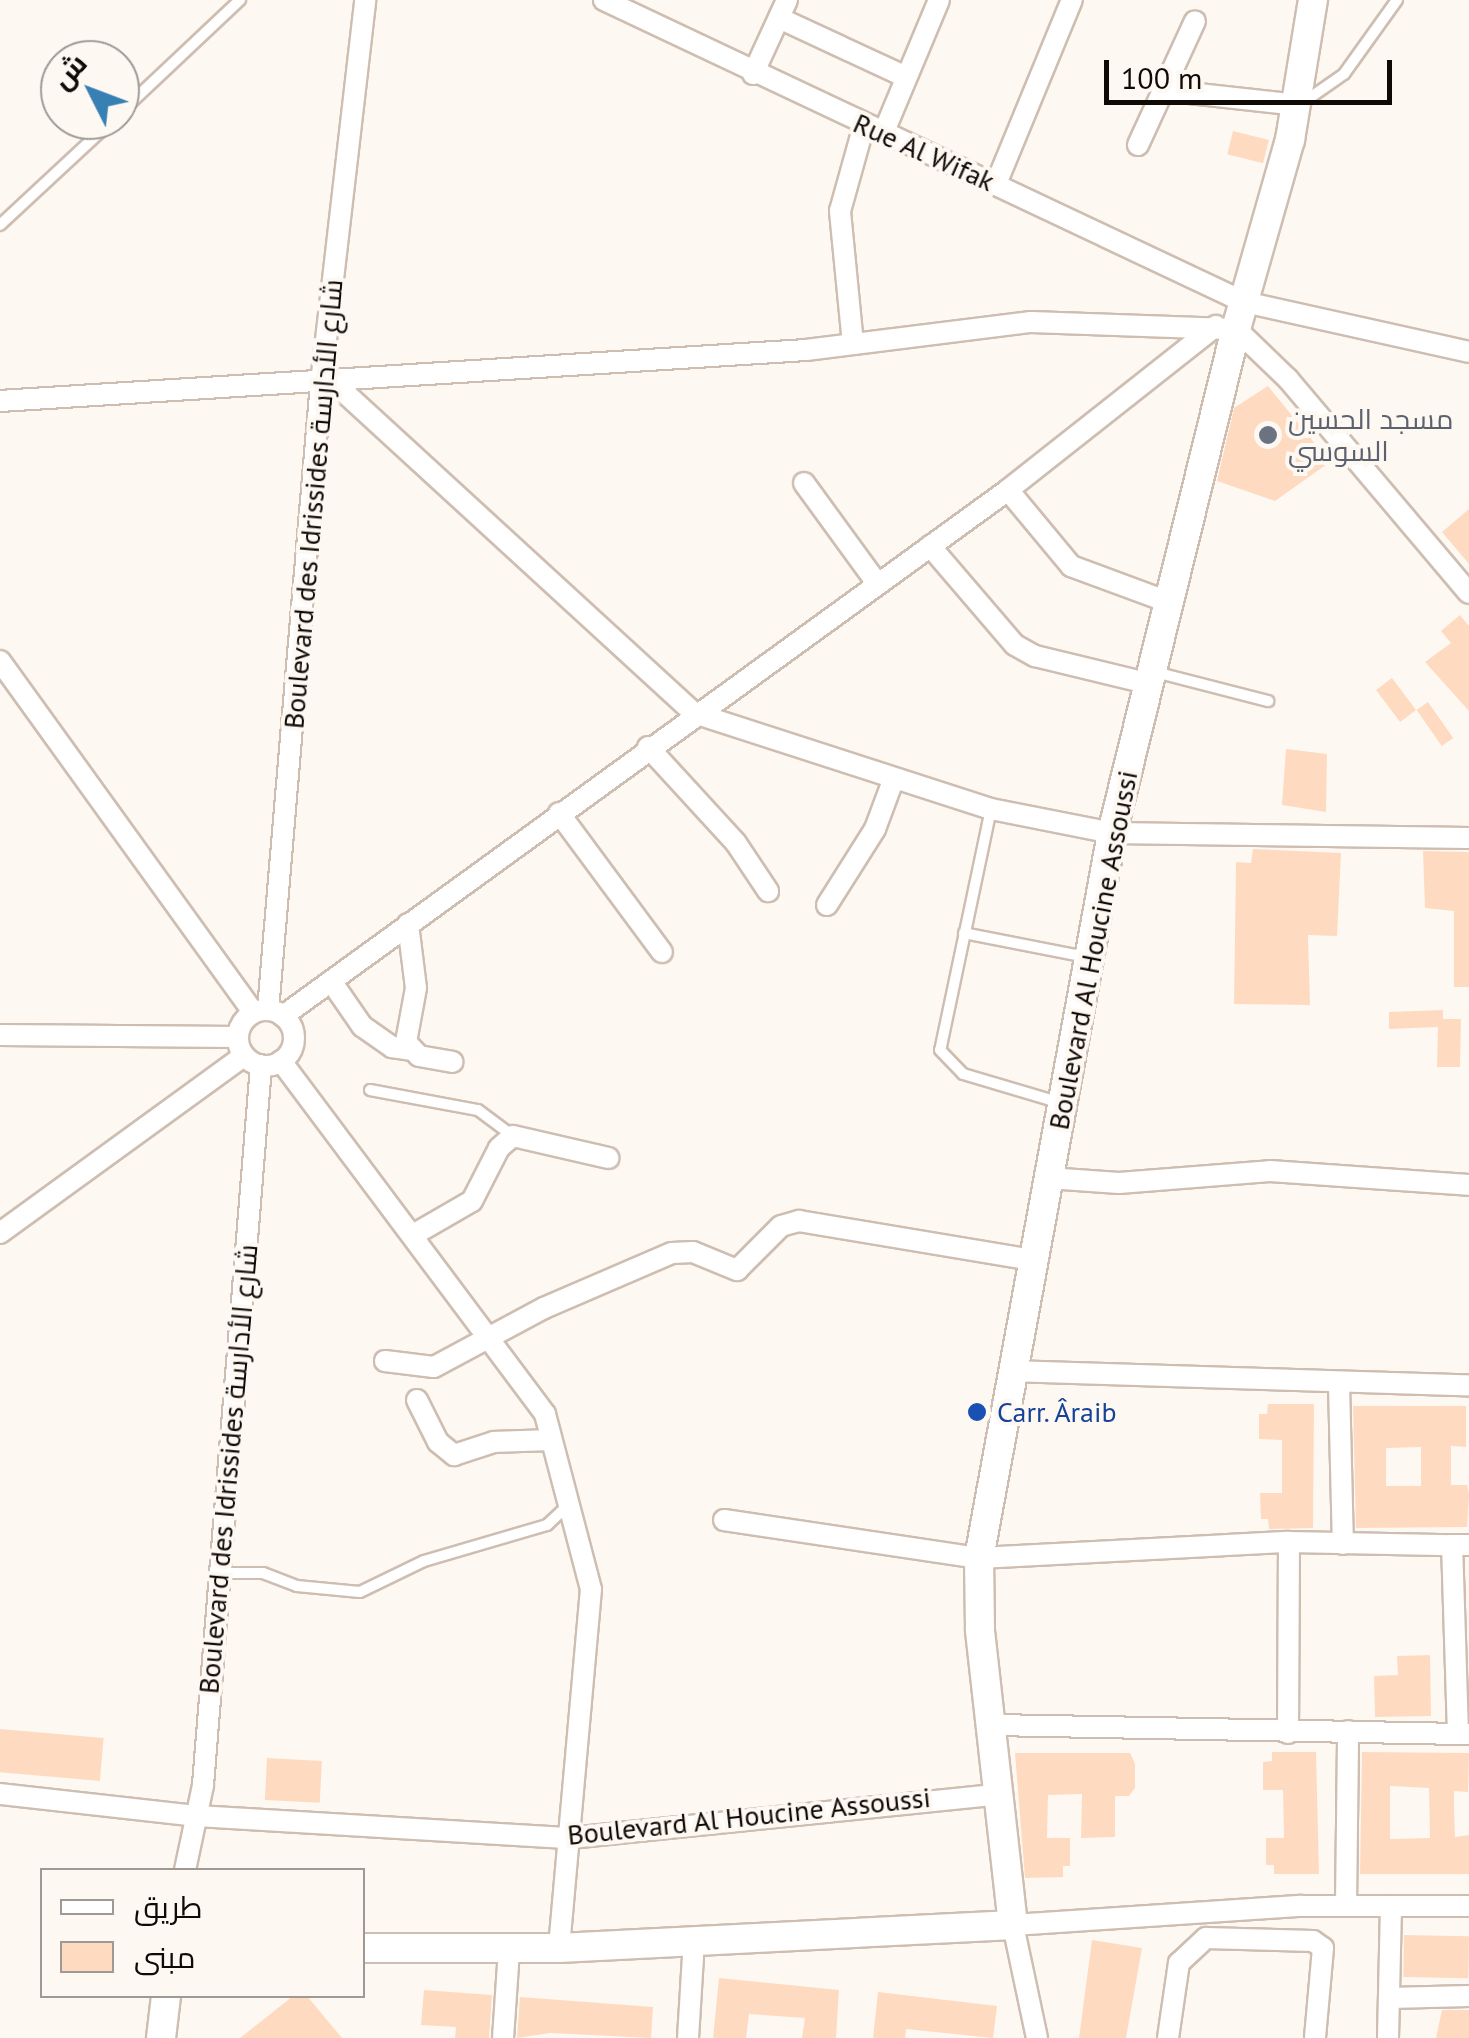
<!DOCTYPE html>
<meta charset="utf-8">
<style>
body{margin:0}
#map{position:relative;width:1469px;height:2038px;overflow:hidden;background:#fef8f3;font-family:"PT Sans",Cairo,sans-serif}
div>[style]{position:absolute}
.building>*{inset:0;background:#fedbc0;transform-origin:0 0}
.roads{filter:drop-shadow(2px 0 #cebeb1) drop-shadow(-2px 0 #cebeb1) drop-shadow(0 2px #cebeb1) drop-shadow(0 -2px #cebeb1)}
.lane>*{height:10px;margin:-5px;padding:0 5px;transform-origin:5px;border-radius:5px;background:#fff}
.street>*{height:20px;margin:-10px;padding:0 10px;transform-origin:10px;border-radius:10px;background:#fff}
.street>.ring{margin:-10px;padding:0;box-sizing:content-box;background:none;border:20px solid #fff;border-radius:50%}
.secondary>*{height:28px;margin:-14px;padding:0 14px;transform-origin:14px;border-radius:14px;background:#fff}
.dots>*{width:28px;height:28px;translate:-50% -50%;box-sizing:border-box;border:5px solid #fef8f3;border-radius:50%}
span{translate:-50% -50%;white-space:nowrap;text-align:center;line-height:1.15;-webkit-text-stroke:8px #fef8f3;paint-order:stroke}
.street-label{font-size:28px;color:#0f0a06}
.worship-label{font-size:28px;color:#5b616d}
.left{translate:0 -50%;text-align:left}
.transit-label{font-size:28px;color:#164399}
.legend{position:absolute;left:40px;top:1868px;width:325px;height:130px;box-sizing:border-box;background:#fef8f3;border:2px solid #9e9994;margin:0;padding:12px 18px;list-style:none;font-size:30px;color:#0f0a06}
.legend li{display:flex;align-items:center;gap:20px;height:50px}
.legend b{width:50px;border:2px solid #9e9994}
.north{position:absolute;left:40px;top:40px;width:100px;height:100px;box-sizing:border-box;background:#fef8f3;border:2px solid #9e9994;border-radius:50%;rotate:312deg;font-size:28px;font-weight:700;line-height:40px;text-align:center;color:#0f0a06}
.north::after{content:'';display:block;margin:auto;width:35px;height:45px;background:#3680b4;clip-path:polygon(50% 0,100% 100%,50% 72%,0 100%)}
.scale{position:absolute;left:1104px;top:60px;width:288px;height:45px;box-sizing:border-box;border:5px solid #0f0a06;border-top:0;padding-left:12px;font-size:30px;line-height:35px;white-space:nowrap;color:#0f0a06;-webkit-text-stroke:8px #fef8f3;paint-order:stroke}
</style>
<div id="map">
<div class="building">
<i style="left:1233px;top:131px;width:37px;height:24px;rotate:14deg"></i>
<i style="clip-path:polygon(1268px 386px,1330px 462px,1275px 501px,1217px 481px,1234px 408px)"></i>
<i style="clip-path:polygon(1469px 509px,1469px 564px,1442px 532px)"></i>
<i style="clip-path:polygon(1460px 615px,1469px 626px,1469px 711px,1425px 662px,1451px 643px,1441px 631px)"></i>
<i style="left:1392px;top:678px;width:40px;height:20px;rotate:53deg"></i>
<i style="left:1428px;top:702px;width:44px;height:14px;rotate:55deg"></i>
<i style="clip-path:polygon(1286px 749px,1327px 754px,1326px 812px,1282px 805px)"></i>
<i style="clip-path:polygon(1253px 849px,1341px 853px,1337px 936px,1308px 935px,1310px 1005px,1234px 1004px,1236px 862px,1251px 863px)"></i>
<i style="clip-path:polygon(1423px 851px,1469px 852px,1469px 987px,1454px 987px,1454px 911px,1425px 908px)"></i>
<i style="clip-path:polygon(1443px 1010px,1443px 1019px,1461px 1019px,1460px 1067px,1437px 1067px,1438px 1027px,1389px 1029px,1389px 1012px)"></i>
<i style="clip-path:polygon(1268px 1404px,1314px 1404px,1313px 1528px,1269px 1529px,1268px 1519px,1261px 1519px,1260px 1493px,1282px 1493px,1282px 1440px,1259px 1439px,1259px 1414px,1267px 1414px)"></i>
<i style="clip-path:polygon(evenodd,1353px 1406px,1466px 1406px,1466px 1447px,1451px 1446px,1451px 1485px,1467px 1485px,1469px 1495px,1467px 1527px,1356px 1528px,1353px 1406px,1421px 1447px,1421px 1486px,1386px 1486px,1386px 1448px,1421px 1447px)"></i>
<i style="clip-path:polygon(1430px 1655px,1431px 1716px,1375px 1717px,1374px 1676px,1398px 1675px,1397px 1656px)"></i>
<i style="left:0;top:1729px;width:104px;height:43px;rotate:5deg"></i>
<i style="clip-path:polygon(1272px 1752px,1316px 1752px,1319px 1874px,1274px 1874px,1274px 1865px,1266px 1865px,1266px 1838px,1284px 1838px,1283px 1790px,1263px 1790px,1263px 1762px,1272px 1761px)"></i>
<i style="clip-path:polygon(evenodd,1362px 1752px,1469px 1753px,1468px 1792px,1454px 1791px,1454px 1810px,1455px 1837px,1469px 1835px,1469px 1874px,1360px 1874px,1362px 1752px,1390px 1786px,1429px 1788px,1430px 1838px,1390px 1839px,1390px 1786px)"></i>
<i style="clip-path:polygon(1015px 1753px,1130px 1753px,1135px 1764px,1135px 1788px,1129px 1796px,1115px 1796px,1115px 1837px,1081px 1838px,1082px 1794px,1048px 1795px,1047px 1838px,1070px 1838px,1070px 1866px,1063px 1866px,1063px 1877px,1025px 1878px)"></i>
<i style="left:267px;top:1758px;width:55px;height:42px;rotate:3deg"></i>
<i style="left:1404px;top:1935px;width:65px;height:42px;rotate:1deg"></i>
<i style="clip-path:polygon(1092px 1940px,1142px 1948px,1126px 2038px,1079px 2038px)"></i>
<i style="clip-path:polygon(719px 1978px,839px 1990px,836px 2038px,802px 2038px,805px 2018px,749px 2014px,746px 2038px,713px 2038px)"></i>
<i style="clip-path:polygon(424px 1990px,492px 1995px,489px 2038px,455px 2038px,456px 2027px,421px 2025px)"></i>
<i style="clip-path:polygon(878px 1992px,997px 2006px,993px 2038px,906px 2029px,905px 2038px,873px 2038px)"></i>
<i style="clip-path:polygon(293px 1996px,307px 1996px,342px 2038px,240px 2038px)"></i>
<i style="clip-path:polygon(520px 1997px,653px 2007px,651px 2038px,550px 2033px,517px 2038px)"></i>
<i style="clip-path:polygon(1442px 2010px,1469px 2010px,1469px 2038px,1436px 2038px)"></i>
</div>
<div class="roads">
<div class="lane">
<i style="left:1301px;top:104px;width:52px;rotate:-34.9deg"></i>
<i style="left:1344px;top:74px;width:91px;rotate:-54.4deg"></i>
<i style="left:120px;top:113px;width:165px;rotate:-43.3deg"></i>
<i style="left:0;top:225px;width:154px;rotate:-42.9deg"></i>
<i style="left:1155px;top:672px;width:117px;rotate:14.4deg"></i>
<i style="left:991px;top:809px;width:246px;rotate:101.9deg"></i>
<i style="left:940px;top:1050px;width:33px;rotate:46deg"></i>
<i style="left:963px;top:1074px;width:102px;rotate:16.5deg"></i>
<i style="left:964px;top:933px;width:124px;rotate:11.1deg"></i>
<i style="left:370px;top:1090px;width:110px;rotate:10.5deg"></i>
<i style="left:478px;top:1110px;width:44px;rotate:36.6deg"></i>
<i style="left:221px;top:1573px;width:42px"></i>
<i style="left:263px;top:1573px;width:36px;rotate:21deg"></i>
<i style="left:297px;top:1586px;width:63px;rotate:5.4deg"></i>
<i style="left:360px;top:1592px;width:71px;rotate:-25.8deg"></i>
<i style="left:424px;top:1561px;width:128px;rotate:-16.3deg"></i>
<i style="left:547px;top:1525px;width:25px;rotate:-43deg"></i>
</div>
<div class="street">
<i style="left:604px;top:0;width:708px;rotate:25.26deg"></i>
<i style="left:1244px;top:302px;width:230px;rotate:12.5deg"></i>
<i style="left:779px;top:18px;width:138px;rotate:24.9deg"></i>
<i style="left:753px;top:74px;width:81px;rotate:-65.3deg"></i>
<i style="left:1162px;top:90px;width:137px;rotate:6.3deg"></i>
<i style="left:883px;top:134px;width:145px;rotate:-67.3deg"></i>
<i style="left:1138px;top:145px;width:136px;rotate:-65.3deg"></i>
<i style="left:996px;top:184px;width:199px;rotate:-67.6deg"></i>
<i style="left:853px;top:344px;width:134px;rotate:-95.6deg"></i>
<i style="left:840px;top:211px;width:89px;rotate:-74.4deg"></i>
<i style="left:335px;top:384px;width:487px;rotate:42.5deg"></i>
<i style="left:694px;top:713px;width:312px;rotate:17.9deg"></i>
<i style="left:991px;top:809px;width:123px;rotate:11.2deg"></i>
<i style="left:1112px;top:833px;width:357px;rotate:0.8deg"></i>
<i style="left:0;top:401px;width:808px;rotate:-3.62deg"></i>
<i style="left:806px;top:350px;width:227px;rotate:-7.1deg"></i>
<i style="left:1031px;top:322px;width:205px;rotate:2deg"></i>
<i style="left:1236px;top:329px;width:72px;rotate:43.9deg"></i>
<i style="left:1288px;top:379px;width:280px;rotate:49.8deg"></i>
<i style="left:804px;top:483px;width:124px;rotate:53.9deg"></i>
<i style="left:1008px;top:490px;width:99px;rotate:50.3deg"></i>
<i style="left:1071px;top:566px;width:107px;rotate:20.3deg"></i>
<i style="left:930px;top:546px;width:130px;rotate:49.4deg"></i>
<i style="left:1015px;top:645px;width:23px;rotate:29deg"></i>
<i style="left:1035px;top:656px;width:119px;rotate:13.6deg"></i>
<i style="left:0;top:661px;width:433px;rotate:54.2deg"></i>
<i style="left:648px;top:747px;width:130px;rotate:47.5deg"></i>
<i style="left:736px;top:843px;width:58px;rotate:56.3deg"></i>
<i style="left:559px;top:813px;width:173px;rotate:53.5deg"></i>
<i style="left:827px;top:905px;width:90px;rotate:-57.7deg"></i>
<i style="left:875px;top:829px;width:54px;rotate:-69.6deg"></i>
<i style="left:408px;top:924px;width:64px;rotate:82.9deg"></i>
<i style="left:416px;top:988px;width:55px;rotate:100.5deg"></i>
<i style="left:406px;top:1042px;width:19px;rotate:47deg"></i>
<i style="left:419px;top:1056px;width:34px;rotate:10deg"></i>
<i style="left:331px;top:981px;width:55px;rotate:55.4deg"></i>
<i style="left:362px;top:1026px;width:37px;rotate:35deg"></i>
<i style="left:392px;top:1047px;width:19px;rotate:9deg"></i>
<i style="left:268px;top:1010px;width:629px;rotate:-85.17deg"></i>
<i style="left:321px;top:383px;width:386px;rotate:-83.4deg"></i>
<i class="ring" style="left:238px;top:1010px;width:36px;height:36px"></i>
<i style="left:283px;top:1016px;width:896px;rotate:-35.96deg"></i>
<i style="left:1008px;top:490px;width:265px;rotate:-38.3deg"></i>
<i style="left:0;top:1035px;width:238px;rotate:0.5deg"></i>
<i style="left:281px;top:1061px;width:441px;rotate:53.2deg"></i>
<i style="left:545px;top:1414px;width:181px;rotate:75.3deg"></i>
<i style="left:591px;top:1589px;width:360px;rotate:95.1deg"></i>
<i style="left:1048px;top:1178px;width:71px;rotate:4deg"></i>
<i style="left:1119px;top:1183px;width:151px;rotate:-4.5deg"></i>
<i style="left:1270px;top:1171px;width:199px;rotate:4deg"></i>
<i style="left:0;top:1233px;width:301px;rotate:-36deg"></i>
<i style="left:413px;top:1235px;width:68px;rotate:-30deg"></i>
<i style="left:472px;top:1201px;width:59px;rotate:-63deg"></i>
<i style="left:499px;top:1148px;width:18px;rotate:-41deg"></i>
<i style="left:513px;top:1136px;width:98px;rotate:13deg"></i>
<i style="left:385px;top:1361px;width:49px;rotate:7deg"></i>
<i style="left:434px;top:1367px;width:125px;rotate:-28.2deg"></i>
<i style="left:544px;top:1308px;width:139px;rotate:-23.3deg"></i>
<i style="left:672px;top:1253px;width:21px;rotate:-3deg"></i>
<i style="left:693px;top:1252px;width:48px;rotate:22.2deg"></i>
<i style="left:737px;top:1270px;width:62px;rotate:-45deg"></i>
<i style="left:781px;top:1226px;width:19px;rotate:-16deg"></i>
<i style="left:799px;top:1221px;width:235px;rotate:9.5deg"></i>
<i style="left:1012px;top:1371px;width:457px;rotate:1.8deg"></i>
<i style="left:1339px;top:1384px;width:160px;rotate:88.6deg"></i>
<i style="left:417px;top:1400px;width:47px;rotate:63.4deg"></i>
<i style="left:438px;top:1442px;width:21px;rotate:39deg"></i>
<i style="left:454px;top:1455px;width:42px;rotate:-18deg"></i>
<i style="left:494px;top:1442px;width:56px;rotate:-2deg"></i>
<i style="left:724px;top:1520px;width:258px;rotate:8.5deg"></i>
<i style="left:979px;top:1558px;width:310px;rotate:-3deg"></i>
<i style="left:1289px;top:1542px;width:163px;rotate:1.1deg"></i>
<i style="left:993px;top:1725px;width:476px;rotate:1.1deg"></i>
<i style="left:1288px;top:1733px;width:191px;rotate:-89.7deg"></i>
<i style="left:1458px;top:1734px;width:189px;rotate:-91.8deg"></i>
<i style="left:1452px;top:1545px;width:17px"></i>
<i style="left:0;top:1794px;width:198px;rotate:6.4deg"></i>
<i style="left:197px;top:1816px;width:374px;rotate:3.4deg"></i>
<i style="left:570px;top:1838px;width:434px;rotate:-5.8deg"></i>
<i style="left:185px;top:1870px;width:87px;rotate:-78deg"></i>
<i style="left:203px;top:1785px;width:722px;rotate:-85.39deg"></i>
<i style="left:1346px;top:1905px;width:174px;rotate:-89.3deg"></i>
<i style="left:1390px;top:1998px;width:79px;rotate:-1.5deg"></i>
<i style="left:503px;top:2038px;width:89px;rotate:-86.1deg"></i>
<i style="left:688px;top:2038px;width:97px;rotate:-86.5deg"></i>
<i style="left:1037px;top:2038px;width:116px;rotate:-102deg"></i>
<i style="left:1013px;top:1925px;width:289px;rotate:-3.8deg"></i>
<i style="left:1301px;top:1906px;width:168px"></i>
<i style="left:1168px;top:2038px;width:76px;rotate:-81.7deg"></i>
<i style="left:1179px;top:1963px;width:37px;rotate:-43deg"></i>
<i style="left:1206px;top:1938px;width:107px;rotate:1.6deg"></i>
<i style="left:1313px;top:1941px;width:12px;rotate:35deg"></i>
<i style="left:1323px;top:1948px;width:90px;rotate:95.1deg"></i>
<i style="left:1388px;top:2038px;width:132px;rotate:-88.7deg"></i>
</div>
<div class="secondary">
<i style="left:362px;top:1948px;width:197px"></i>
<i style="left:559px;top:1948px;width:455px;rotate:-2.9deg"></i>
<i style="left:1013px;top:1925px;width:298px;rotate:-96.4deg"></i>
<i style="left:980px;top:1629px;width:71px;rotate:-90.8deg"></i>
<i style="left:979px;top:1558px;width:737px;rotate:-79.6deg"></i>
<i style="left:1112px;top:833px;width:519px;rotate:-76.18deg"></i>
<i style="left:1236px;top:329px;width:197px;rotate:-74.1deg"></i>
<i style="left:1290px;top:140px;width:142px;rotate:-80.7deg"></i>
<i style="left:161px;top:2038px;width:42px;rotate:-83.2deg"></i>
</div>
</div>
<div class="dots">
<i style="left:1268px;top:435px;background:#6b7280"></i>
<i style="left:977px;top:1412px;background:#1a4fb4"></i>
</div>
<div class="street-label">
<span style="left:924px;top:152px;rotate:24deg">Rue Al Wifak</span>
<span style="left:313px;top:504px;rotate:-85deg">Boulevard des Idrissides شارع الأدارسة</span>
<span style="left:1093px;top:950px;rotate:-79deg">Boulevard Al Houcine Assoussi</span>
<span style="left:228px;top:1469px;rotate:-85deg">Boulevard des Idrissides شارع الأدارسة</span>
<span style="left:749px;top:1816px;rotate:-6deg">Boulevard Al Houcine Assoussi</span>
</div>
<div class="worship-label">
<span class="left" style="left:1288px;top:435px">مسجد الحسين<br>السوسي</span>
</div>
<div class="transit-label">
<span class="left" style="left:997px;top:1412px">Carr. Âraib</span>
</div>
<ul class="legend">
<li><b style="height:12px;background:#fff"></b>طريق</li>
<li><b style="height:28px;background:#fedbc0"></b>مبنى</li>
</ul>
<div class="north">ش</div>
<div class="scale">100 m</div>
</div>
